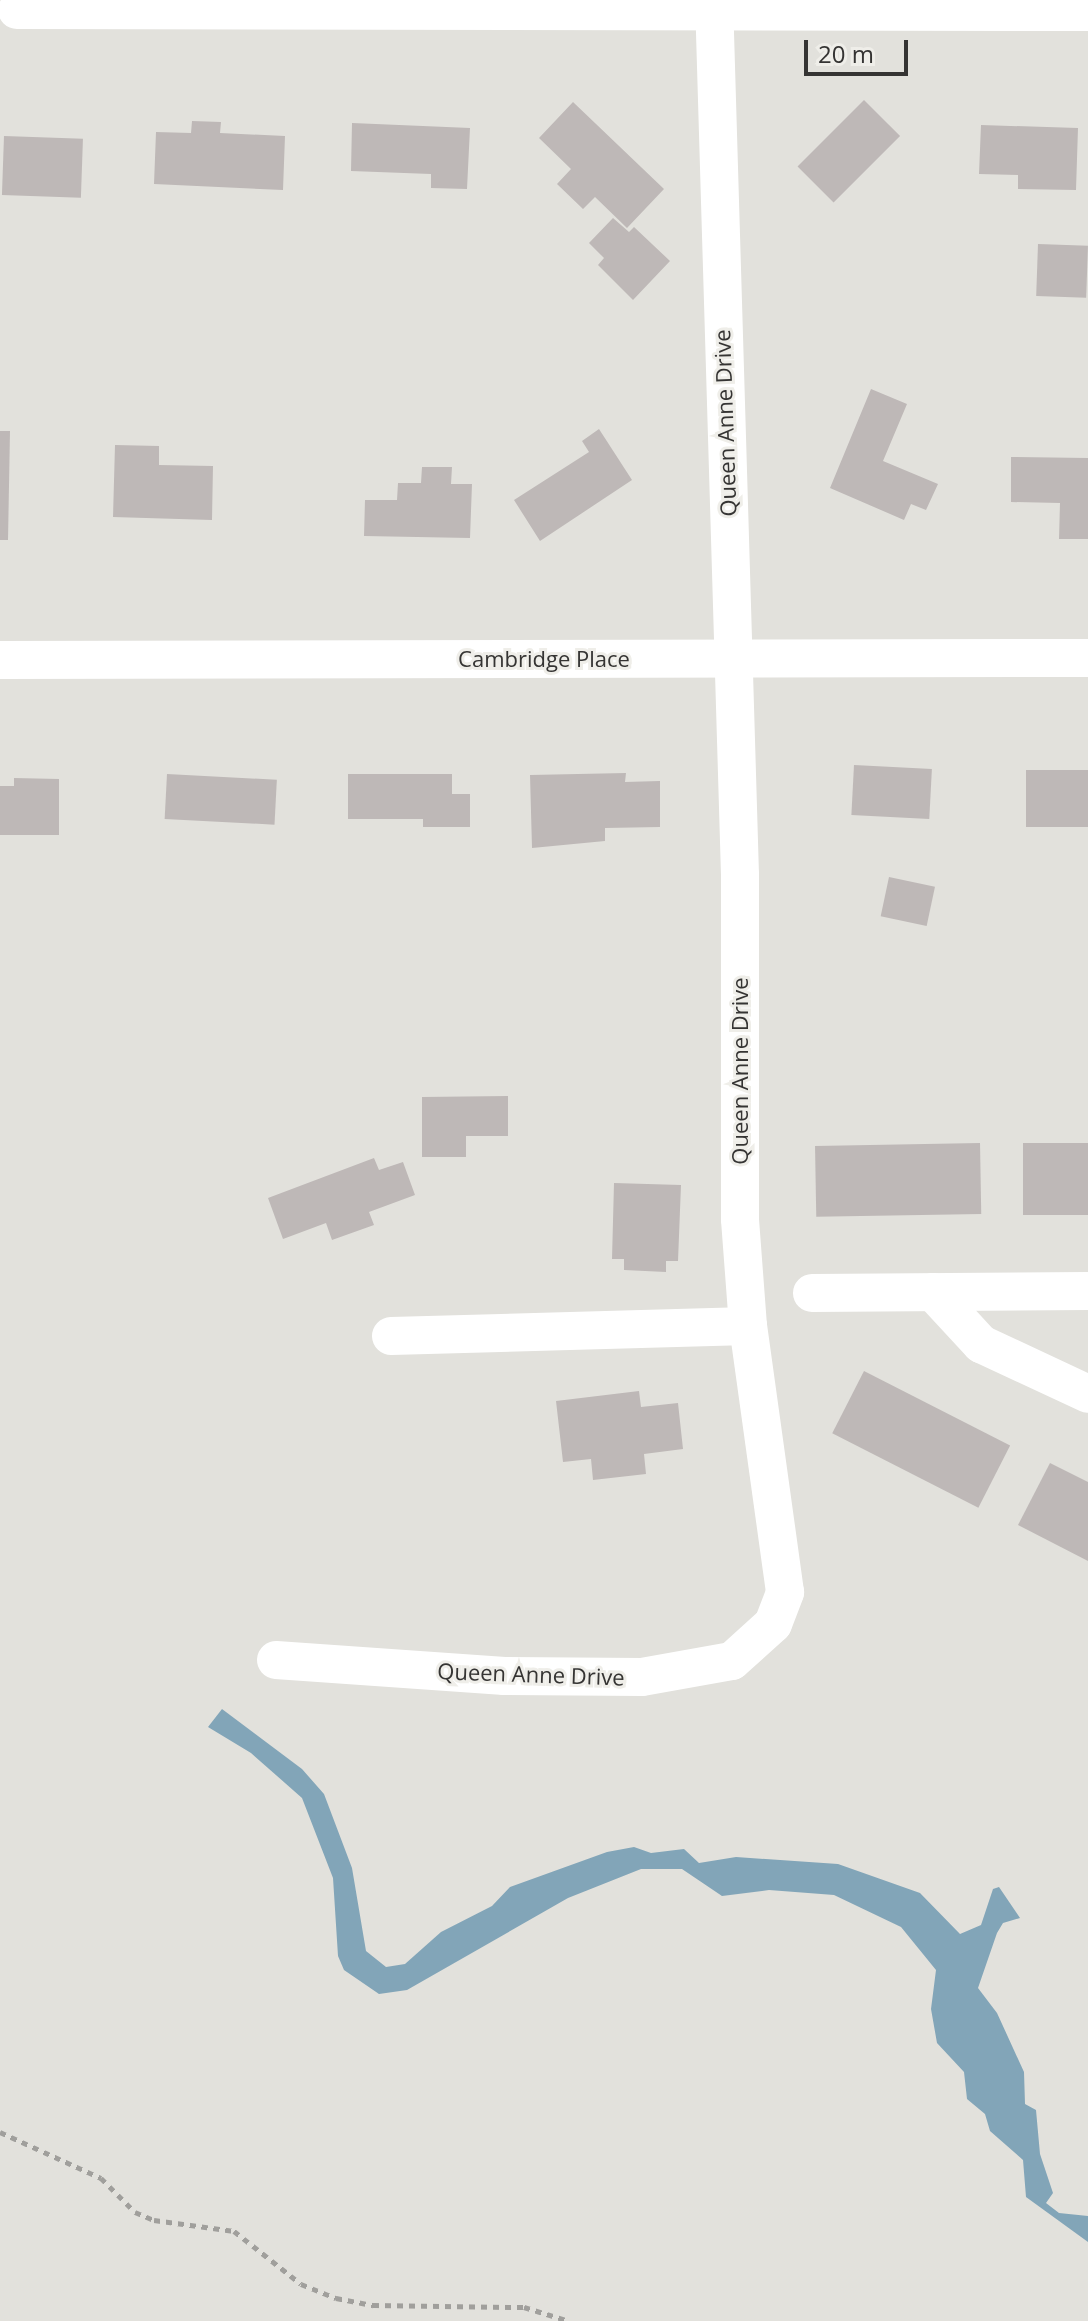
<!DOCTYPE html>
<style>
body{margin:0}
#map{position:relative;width:1088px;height:2321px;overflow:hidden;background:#e2e1dc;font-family:"Open Sans",sans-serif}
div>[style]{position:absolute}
.water>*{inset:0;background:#82a5b8}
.building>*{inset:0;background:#beb8b7;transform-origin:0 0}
.path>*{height:5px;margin-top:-2.5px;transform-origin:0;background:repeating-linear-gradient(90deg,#a09f9c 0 6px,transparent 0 12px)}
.minor>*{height:38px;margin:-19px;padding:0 19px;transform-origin:19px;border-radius:19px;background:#fff}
span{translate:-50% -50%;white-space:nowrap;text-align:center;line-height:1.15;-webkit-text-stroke:6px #efeee9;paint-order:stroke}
.street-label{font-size:22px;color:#353433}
.scale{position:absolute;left:804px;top:40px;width:104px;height:36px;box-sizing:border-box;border:4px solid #353433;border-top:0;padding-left:10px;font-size:24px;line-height:28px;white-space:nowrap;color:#353433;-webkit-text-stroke:6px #efeee9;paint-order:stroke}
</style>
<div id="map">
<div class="water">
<i style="clip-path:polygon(222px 1709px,302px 1769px,324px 1794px,352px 1868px,366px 1951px,386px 1967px,405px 1964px,441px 1932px,492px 1906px,510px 1887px,607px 1852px,634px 1847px,651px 1853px,684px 1849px,699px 1863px,736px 1857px,838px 1864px,920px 1893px,960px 1934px,981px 1925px,993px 1889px,999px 1887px,1020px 1918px,1003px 1923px,997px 1933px,978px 1988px,997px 2013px,1024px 2072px,1025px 2104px,1036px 2110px,1040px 2154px,1053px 2193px,1046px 2203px,1059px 2213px,1088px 2216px,1088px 2242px,1026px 2197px,1023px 2160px,990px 2131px,985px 2114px,967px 2099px,964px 2072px,937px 2043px,931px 2009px,936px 1970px,901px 1927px,834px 1895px,769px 1890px,722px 1896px,682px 1869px,641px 1869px,568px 1898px,407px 1990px,379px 1994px,344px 1970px,338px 1956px,333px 1878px,302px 1798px,251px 1753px,208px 1727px)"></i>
</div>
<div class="building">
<i style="left:864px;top:100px;width:51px;height:94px;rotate:45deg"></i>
<i style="clip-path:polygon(573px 102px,664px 189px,627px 228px,595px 197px,583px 209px,557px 184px,571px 169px,539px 138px)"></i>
<i style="clip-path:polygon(192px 121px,221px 122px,220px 133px,285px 136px,283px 190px,154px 184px,156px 132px,191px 133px)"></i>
<i style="clip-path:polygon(352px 123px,470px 128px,467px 189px,431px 188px,431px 174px,351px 171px)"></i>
<i style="clip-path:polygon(981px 125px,1078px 128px,1076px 190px,1018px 189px,1018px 175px,979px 174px)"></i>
<i style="left:4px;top:136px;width:79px;height:59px;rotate:2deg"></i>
<i style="clip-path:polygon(613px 218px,629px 232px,634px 227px,670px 261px,633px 300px,598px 265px,604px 258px,589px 243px)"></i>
<i style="left:1038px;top:244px;width:50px;height:52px;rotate:2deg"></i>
<i style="clip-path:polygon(871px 389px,907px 404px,883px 461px,938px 484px,926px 510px,911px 504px,904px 520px,830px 488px)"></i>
<i style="clip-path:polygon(599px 429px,632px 480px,540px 541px,514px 500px,589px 452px,582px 441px)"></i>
<i style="clip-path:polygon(0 431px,10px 431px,8px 540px,0 540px)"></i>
<i style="clip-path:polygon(115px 445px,159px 446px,159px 465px,213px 466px,212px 520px,113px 517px)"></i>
<i style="clip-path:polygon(1011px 457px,1088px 458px,1088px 539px,1059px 539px,1060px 503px,1011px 502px)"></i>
<i style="clip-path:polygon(422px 467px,452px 467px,451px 484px,472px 484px,470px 538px,364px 536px,365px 500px,397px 500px,398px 483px,421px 483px)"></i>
<i style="left:854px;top:765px;width:78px;height:50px;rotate:3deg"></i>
<i style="left:1088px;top:770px;width:57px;height:62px;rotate:90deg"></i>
<i style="clip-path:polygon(626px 773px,625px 782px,660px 781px,660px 827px,605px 828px,605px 841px,532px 848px,530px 775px)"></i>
<i style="left:167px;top:774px;width:110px;height:45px;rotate:3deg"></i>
<i style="clip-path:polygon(348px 774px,452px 774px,452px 794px,470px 794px,470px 827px,423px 827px,423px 819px,348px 819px)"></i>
<i style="clip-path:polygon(14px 778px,59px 779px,59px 835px,0 835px,0 786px,14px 786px)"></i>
<i style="left:889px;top:877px;width:47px;height:40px;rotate:12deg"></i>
<i style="clip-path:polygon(508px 1096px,508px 1136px,466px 1136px,466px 1157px,422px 1157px,422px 1097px)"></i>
<i style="left:980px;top:1143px;width:71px;height:165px;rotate:89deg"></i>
<i style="left:1023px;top:1143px;width:65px;height:72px"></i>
<i style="clip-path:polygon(374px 1158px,379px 1170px,403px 1162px,415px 1195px,369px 1212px,374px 1225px,332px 1240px,326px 1223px,283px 1239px,268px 1198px)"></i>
<i style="clip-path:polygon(614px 1183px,681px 1185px,678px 1261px,666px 1261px,666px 1272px,624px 1270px,624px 1259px,612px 1259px)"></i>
<i style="left:864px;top:1371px;width:164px;height:70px;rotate:27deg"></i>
<i style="clip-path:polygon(639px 1391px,641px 1407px,678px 1403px,683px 1449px,644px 1454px,646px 1474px,593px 1480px,591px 1459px,563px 1462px,556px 1401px)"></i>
<i style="clip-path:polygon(1050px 1463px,1088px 1482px,1088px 1561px,1018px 1525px)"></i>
</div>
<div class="path">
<i style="left:0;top:2132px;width:111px;rotate:24.5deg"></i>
<i style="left:101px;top:2178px;width:48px;rotate:45deg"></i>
<i style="left:135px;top:2212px;width:21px;rotate:23deg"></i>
<i style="left:154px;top:2220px;width:81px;rotate:7.8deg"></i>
<i style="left:234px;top:2231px;width:85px;rotate:38.3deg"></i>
<i style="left:301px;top:2284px;width:38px;rotate:22deg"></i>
<i style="left:336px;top:2298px;width:38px;rotate:11deg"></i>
<i style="left:373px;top:2305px;width:151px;rotate:0.8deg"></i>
<i style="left:524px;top:2307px;width:47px;rotate:17.3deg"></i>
</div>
<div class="minor">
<i style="left:17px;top:10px;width:1071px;rotate:0.11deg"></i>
<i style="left:0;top:660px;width:1088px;rotate:-0.11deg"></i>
<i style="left:933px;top:1292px;width:71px;rotate:47.3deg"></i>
<i style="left:981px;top:1344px;width:118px;rotate:25deg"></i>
<i style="left:812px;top:1293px;width:276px;rotate:-0.4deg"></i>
<i style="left:391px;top:1336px;width:357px;rotate:-1.6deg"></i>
<i style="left:276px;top:1660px;width:229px;rotate:4deg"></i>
<i style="left:504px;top:1676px;width:138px;rotate:0.4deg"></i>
<i style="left:642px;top:1677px;width:91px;rotate:-10.1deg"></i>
<i style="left:732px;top:1661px;width:55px;rotate:-42.1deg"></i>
<i style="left:773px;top:1624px;width:34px;rotate:-69deg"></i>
<i style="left:785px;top:1592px;width:269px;rotate:-97.9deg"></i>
<i style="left:748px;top:1326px;width:107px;rotate:-94.3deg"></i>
<i style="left:740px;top:1219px;width:344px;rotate:-90deg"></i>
<i style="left:740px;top:875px;width:875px;rotate:-91.7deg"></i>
</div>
<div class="street-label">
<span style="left:725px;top:423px;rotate:-92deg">Queen Anne Drive</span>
<span style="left:544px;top:659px">Cambridge Place</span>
<span style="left:740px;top:1071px;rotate:-90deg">Queen Anne Drive</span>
<span style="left:531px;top:1674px;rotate:2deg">Queen Anne Drive</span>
</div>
<div class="scale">20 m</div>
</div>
